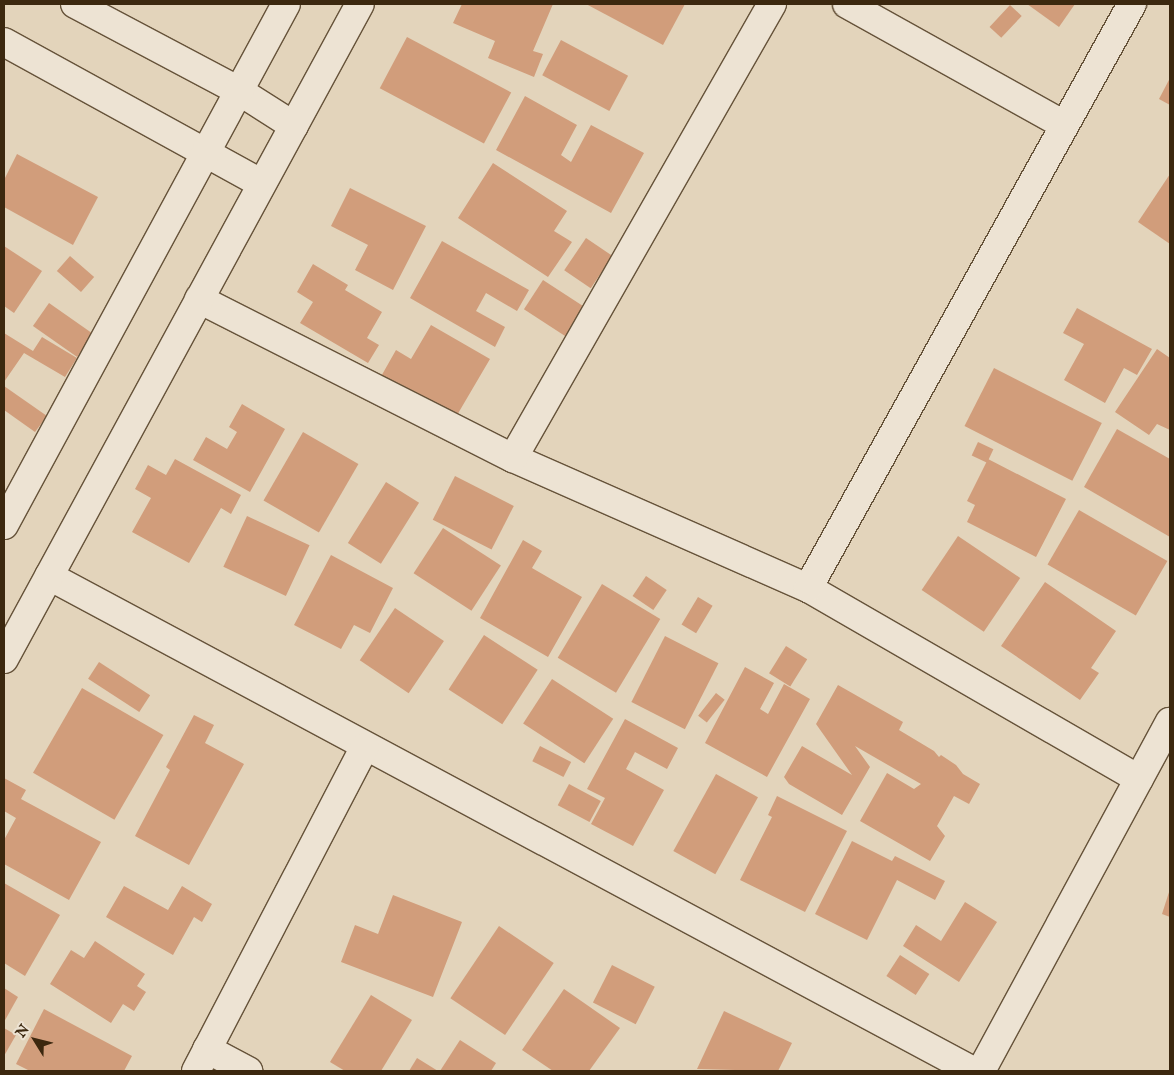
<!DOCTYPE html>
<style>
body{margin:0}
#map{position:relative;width:1174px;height:1075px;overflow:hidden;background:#e3d4bb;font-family:"IM FELL English",serif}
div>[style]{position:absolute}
.building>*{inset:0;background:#d19d7b;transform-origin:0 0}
.roads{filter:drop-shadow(1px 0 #66533a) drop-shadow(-1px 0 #66533a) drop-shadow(0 1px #66533a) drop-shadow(0 -1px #66533a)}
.minor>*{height:28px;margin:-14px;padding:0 14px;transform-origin:14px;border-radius:14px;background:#ede3d3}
span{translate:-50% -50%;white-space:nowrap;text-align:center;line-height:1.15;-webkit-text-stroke:4.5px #ede3d3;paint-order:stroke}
.frame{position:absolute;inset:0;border:5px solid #3c280f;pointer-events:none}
.north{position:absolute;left:10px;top:1015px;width:50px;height:50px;-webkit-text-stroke:4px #ede3d3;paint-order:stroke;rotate:306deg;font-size:14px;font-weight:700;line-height:20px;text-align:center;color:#3c280f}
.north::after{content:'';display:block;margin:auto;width:18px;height:22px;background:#3c280f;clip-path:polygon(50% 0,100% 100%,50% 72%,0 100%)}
</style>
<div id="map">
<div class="building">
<i style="clip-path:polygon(462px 4px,553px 4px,533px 51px,543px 54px,534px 77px,488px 58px,495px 41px,453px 23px)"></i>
<i style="clip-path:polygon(586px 4px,685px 4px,663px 45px)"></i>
<i style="clip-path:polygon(1027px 4px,1075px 4px,1059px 27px)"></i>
<i style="left:1010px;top:5px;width:16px;height:30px;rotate:43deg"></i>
<i style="left:407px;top:37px;width:118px;height:58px;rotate:28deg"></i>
<i style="left:561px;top:40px;width:76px;height:40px;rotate:28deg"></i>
<i style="clip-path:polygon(1170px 78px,1170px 105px,1159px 99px)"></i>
<i style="clip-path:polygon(525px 96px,577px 125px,561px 155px,571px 162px,591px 125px,644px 153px,611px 213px,496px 150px)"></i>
<i style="clip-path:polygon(17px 154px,98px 197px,73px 245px,4px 207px,4px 180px)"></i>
<i style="clip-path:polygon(493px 163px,567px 211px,554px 231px,572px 242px,548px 277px,458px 218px)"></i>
<i style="clip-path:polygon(1170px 174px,1170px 244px,1138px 222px)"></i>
<i style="clip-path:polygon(350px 188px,426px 226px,393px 290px,355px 270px,368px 245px,331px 226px)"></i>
<i style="left:586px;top:238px;width:32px;height:39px;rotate:34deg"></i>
<i style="clip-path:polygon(442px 241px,529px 290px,517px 311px,486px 293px,476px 311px,505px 327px,495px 347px,410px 298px)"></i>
<i style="clip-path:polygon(4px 246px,42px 271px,14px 313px,4px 306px)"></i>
<i style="left:70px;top:256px;width:32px;height:20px;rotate:41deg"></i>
<i style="clip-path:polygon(313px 264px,348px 285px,345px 290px,382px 312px,367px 338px,379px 345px,368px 363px,300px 323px,313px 302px,297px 292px)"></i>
<i style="left:543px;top:280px;width:55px;height:35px;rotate:33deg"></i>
<i style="left:49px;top:303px;width:54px;height:28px;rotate:35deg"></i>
<i style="clip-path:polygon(1077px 308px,1152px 349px,1137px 375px,1124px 368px,1105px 403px,1064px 380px,1084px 344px,1063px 333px)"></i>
<i style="clip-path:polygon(431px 325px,490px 359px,453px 422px,379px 380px,396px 350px,411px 359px)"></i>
<i style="clip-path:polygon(4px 333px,33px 351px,42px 337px,77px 358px,65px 377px,24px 353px,4px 382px)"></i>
<i style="clip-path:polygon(1157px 349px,1170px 358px,1170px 430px,1157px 424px,1149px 435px,1115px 412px)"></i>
<i style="left:994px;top:368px;width:121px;height:65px;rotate:27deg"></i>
<i style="clip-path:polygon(4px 386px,47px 416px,35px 432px,4px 410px)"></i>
<i style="clip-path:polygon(242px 404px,285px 429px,250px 492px,193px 460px,206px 437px,227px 449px,237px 432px,229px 427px)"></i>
<i style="clip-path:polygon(1117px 429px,1170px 459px,1170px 537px,1084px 487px)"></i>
<i style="left:303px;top:432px;width:64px;height:79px;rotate:30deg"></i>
<i style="left:978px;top:442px;width:17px;height:15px;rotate:25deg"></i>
<i style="clip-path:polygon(175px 459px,241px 495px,231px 514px,221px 508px,189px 563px,132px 532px,151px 498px,135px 489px,148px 465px,166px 475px)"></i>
<i style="clip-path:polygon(988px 459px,1066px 499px,1036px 557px,967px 522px,975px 505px,967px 501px)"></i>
<i style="left:455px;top:476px;width:66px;height:49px;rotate:27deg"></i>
<i style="left:386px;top:482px;width:39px;height:72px;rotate:32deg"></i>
<i style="left:1079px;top:510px;width:102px;height:63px;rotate:30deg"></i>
<i style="left:247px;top:516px;width:69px;height:56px;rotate:25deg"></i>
<i style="left:443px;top:528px;width:69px;height:54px;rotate:33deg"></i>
<i style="left:958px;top:536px;width:75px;height:65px;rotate:34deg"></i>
<i style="clip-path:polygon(523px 540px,542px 551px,532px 568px,582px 597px,548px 657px,480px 618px)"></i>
<i style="clip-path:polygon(331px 555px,393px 588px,370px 633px,354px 625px,341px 649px,294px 625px)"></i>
<i style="left:646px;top:576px;width:25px;height:24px;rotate:34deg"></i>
<i style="clip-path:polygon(1045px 582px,1116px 631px,1091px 668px,1099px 673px,1080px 700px,1001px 646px)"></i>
<i style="left:602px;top:584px;width:68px;height:86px;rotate:31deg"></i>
<i style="left:698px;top:597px;width:17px;height:32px;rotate:31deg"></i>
<i style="left:395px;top:608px;width:59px;height:63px;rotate:34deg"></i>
<i style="left:484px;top:635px;width:64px;height:65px;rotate:33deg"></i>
<i style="left:665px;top:636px;width:60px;height:74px;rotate:27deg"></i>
<i style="left:786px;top:646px;width:25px;height:32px;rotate:32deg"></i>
<i style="left:99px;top:662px;width:61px;height:20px;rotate:33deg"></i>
<i style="clip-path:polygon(745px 667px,774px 683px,760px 709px,768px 714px,784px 684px,810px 699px,767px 777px,705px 743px)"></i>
<i style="left:552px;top:679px;width:73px;height:53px;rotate:33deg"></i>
<i style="clip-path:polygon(838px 685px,903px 722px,899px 730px,934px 751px,939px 757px,941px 755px,956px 765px,963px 774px,980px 784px,969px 804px,954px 796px,937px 826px,945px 836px,930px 861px,860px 821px,887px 773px,914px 789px,921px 784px,855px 746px,870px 767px,842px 815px,789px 784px,784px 777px,802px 746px,852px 775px,816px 724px)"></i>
<i style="left:82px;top:688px;width:94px;height:98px;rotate:30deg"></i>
<i style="left:716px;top:693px;width:11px;height:29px;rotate:38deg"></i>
<i style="clip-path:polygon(194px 715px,214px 725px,205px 743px,244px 764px,189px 865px,135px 836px,170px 770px,166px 767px)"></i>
<i style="clip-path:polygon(625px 719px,678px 748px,667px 769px,635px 752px,626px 769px,664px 790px,633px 846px,591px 824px,605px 798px,587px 789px)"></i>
<i style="left:540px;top:746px;width:35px;height:17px;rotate:27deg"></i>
<i style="left:716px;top:774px;width:48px;height:88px;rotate:29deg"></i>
<i style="clip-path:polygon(4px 778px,26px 790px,21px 799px,101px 842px,69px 900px,4px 864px,4px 840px,16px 818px,4px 811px)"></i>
<i style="left:569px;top:784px;width:36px;height:24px;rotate:28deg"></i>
<i style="clip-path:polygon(777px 796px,847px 831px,805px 912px,740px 880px,772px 817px,768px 815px)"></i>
<i style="clip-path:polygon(852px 841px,892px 861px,895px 856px,945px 881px,935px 900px,897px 880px,867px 940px,815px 914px)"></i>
<i style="clip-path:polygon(4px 883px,60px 915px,25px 976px,4px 963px)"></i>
<i style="clip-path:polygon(124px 886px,168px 910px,182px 886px,212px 904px,202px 922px,194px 917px,173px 955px,106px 917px)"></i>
<i style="clip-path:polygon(1170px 889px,1170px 917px,1162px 914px)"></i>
<i style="clip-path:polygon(393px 895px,462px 922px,433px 997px,341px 962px,355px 925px,378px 934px)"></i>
<i style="clip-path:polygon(965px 902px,997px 922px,959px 982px,903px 946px,916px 925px,941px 941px)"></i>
<i style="left:499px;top:926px;width:66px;height:87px;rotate:34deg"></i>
<i style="clip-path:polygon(95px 941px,145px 974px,137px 986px,146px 992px,134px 1011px,123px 1004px,111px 1023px,50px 984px,71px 950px,84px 958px)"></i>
<i style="left:900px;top:955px;width:35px;height:25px;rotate:33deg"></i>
<i style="left:612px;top:965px;width:48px;height:42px;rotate:27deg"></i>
<i style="clip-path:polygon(4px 988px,18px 997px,4px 1022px)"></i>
<i style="clip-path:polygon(564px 989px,620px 1028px,589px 1071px,553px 1071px,522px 1050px)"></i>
<i style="clip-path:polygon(371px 995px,412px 1020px,381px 1071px,345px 1071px,330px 1062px)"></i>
<i style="clip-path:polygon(44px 1009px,132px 1056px,124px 1071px,30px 1071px,16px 1064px)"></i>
<i style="clip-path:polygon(724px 1011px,792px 1043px,778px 1071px,697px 1069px)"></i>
<i style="clip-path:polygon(4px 1028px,16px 1035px,4px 1056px)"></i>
<i style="clip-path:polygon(460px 1040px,496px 1063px,491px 1071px,440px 1071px)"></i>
<i style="clip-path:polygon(417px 1058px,438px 1071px,409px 1071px)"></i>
</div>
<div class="roads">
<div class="minor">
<i style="left:75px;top:4px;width:186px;rotate:27.9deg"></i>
<i style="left:239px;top:91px;width:65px;rotate:32.5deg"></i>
<i style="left:847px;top:4px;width:248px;rotate:29.1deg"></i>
<i style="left:4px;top:42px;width:294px;rotate:28.8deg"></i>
<i style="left:199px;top:299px;width:352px;rotate:26.9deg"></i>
<i style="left:513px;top:458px;width:322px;rotate:23.8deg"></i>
<i style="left:808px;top:588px;width:382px;rotate:30deg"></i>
<i style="left:513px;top:458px;width:523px;rotate:-60.3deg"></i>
<i style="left:4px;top:525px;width:592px;rotate:-61.57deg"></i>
<i style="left:49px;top:576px;width:1048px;rotate:28.18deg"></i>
<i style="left:808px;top:588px;width:668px;rotate:-60.98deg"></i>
<i style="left:4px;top:659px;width:745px;rotate:-61.48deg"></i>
<i style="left:207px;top:1049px;width:47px;rotate:28.2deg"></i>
<i style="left:196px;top:1071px;width:365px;rotate:-62.5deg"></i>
<i style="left:981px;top:1071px;width:397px;rotate:-61.6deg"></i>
</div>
</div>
<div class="frame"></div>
<div class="north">N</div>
</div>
